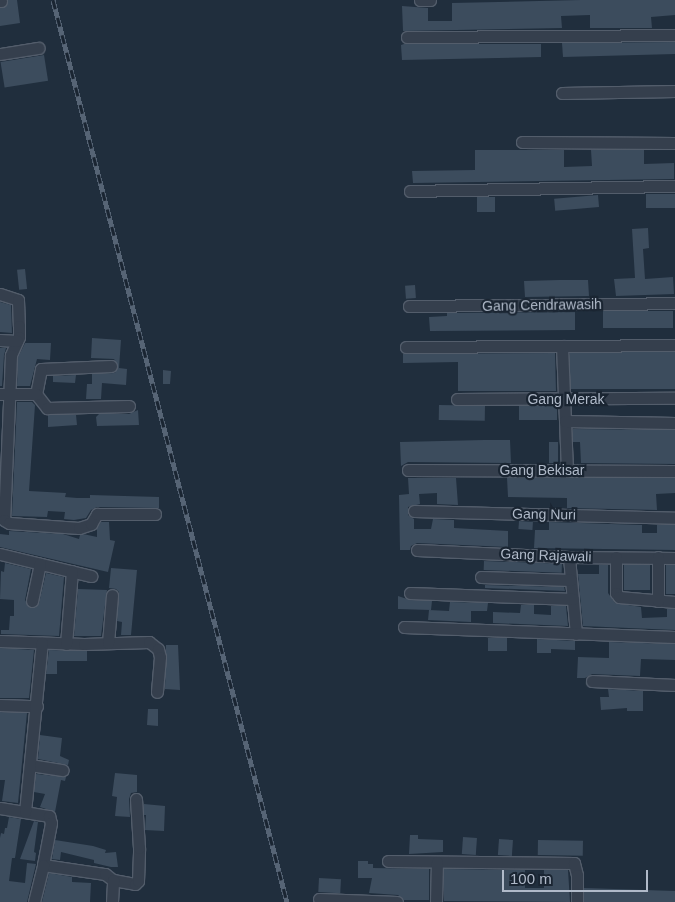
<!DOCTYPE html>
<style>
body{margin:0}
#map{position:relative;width:675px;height:902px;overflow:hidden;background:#202e3d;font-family:Helvetica,sans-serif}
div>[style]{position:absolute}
.building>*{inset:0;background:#3c4c5d;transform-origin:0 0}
.roads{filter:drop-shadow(1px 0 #535d6b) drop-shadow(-1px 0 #535d6b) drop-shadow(0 1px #535d6b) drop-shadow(0 -1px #535d6b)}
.minor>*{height:11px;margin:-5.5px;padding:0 5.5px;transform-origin:5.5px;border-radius:5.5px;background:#353f4d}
.rail>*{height:5px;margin-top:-2.5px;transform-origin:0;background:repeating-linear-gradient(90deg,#1a2532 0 9px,#566475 0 18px);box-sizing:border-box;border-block:1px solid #566475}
span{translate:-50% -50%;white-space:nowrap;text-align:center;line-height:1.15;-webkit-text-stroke:4.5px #1a2532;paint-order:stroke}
.street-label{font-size:14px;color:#b0bac9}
.scale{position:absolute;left:502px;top:870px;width:146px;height:22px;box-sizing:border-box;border:2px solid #b0bac9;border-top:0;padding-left:6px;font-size:15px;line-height:18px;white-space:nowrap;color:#b0bac9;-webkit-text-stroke:4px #1a2532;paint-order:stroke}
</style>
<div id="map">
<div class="building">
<i style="clip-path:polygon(8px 0,17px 0,20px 23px,0 26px,0 8px,7px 5px)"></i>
<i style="clip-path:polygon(581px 0,675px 0,675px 15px,651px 17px,652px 28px,590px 28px,590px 15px,561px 16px,562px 28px,403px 31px,402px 6px,428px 8px,428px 21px,452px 21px,452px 3px)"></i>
<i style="clip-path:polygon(675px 42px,675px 54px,563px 57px,562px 43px)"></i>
<i style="clip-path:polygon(404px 44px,541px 44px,541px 57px,402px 60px,401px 45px)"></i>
<i style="left:44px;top:55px;width:26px;height:44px;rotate:81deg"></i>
<i style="clip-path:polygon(475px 150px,564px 150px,564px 167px,592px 166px,591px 150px,644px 150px,644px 164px,674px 163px,674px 179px,413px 183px,412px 171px,475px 170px)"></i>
<i style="left:646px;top:194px;width:29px;height:14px"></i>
<i style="left:598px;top:195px;width:12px;height:44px;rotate:85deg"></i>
<i style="left:477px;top:197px;width:18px;height:15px"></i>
<i style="clip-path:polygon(648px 228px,649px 248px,643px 249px,645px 279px,673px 277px,674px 294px,616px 296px,614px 279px,635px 278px,632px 229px)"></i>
<i style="left:25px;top:269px;width:20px;height:8px;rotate:84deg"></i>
<i style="clip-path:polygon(559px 280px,588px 280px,589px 296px,525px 297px,524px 281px)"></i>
<i style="left:415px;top:285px;width:13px;height:10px;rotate:86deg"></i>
<i style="clip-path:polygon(0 302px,11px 305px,12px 333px,0 332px)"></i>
<i style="left:603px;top:311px;width:70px;height:17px"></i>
<i style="clip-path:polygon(575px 312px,575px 330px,430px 331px,429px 317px,447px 316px,447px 313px)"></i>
<i style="clip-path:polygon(92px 338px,121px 340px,119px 368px,127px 369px,126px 385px,102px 383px,101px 399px,86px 399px,87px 384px,92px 384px,92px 374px,115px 373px,118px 365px,114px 359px,91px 358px)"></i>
<i style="clip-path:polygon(25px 343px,51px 343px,50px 360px,37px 359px,30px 386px,17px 386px,18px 357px)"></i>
<i style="clip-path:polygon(0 348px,6px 348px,4px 355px,2px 386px,0 386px)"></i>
<i style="left:675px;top:352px;width:37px;height:105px;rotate:90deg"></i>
<i style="clip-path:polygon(555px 353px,556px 391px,458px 391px,458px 362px,403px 363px,403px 354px)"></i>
<i style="clip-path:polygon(163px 370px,171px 371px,170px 384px,163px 384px)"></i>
<i style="clip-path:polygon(76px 375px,75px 383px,53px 382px,53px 376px)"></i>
<i style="clip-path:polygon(17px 402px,32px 402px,35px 405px,29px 491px,66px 493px,65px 497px,77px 498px,90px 498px,90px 495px,159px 497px,159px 508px,97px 507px,91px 510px,86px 518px,74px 520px,64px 519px,65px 512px,48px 511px,47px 517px,12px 516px)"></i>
<i style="left:439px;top:405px;width:46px;height:15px;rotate:1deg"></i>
<i style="left:519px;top:406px;width:38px;height:14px"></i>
<i style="clip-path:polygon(138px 410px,139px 425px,97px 426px,96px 417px,99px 414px,129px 414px)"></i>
<i style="clip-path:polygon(48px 415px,76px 415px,77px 425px,48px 427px)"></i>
<i style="clip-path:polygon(573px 429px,675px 430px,675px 464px,581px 463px,580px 442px,573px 442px)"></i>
<i style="clip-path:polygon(484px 440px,510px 440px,511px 463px,408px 462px,401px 466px,400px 442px)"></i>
<i style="left:549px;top:442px;width:9px;height:21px"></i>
<i style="clip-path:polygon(408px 478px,456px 478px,458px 505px,437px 504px,437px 493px,419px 494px,420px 504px,408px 507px,408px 515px,414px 519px,414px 529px,431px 529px,433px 519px,454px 520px,454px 528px,508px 531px,508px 547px,417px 543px,411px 546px,410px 550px,400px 550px,399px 495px,409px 494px)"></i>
<i style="clip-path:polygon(507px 478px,675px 478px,675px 493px,656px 494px,657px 510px,567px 508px,567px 498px,508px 497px)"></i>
<i style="left:519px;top:521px;width:14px;height:8px;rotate:4deg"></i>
<i style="clip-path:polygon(101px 522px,109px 522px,110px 540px,115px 541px,108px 572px,0 547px,0 534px,9px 535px,9px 531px,63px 534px,79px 539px,80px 535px,83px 534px,97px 537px,97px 528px)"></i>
<i style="clip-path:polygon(549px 522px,642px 525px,642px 533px,657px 533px,657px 525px,675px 525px,675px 550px,534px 548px,535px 530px,549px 530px)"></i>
<i style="left:484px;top:561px;width:78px;height:9px;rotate:2deg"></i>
<i style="clip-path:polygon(5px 563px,31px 569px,25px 600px,30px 608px,35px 608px,39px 603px,46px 573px,64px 577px,59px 636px,1px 634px,1px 630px,9px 630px,10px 616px,14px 616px,14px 600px,0 599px,1px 571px,4px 572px)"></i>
<i style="clip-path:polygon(599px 565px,608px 565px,608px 593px,615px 603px,641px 607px,642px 618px,667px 617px,667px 609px,675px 609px,675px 630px,583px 626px,578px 574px,599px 574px)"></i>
<i style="left:624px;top:565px;width:26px;height:25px"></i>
<i style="left:666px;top:565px;width:9px;height:29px"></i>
<i style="clip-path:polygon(111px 568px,137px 570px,131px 635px,121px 635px,122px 622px,117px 621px,119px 592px,116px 589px,109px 588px)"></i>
<i style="clip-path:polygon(485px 585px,564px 587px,565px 591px,485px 588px)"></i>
<i style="clip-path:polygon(78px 589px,107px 590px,101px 636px,74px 636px)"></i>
<i style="clip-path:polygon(398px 596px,410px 600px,432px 601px,431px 610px,398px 609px)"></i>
<i style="clip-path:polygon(450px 602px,488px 603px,487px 611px,471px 611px,471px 622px,428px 620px,429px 610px,449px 611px)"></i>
<i style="clip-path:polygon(521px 605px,534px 605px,534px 614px,551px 615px,551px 606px,566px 606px,568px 626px,493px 623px,493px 612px,520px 613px)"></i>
<i style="left:488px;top:638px;width:19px;height:13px"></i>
<i style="clip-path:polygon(537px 639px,575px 641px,575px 650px,551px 649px,551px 653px,537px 653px)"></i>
<i style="clip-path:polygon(609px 642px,675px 644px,675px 660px,641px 659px,640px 676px,592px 674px,585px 678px,577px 678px,578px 657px,609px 658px)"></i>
<i style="clip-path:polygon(166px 645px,178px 645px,180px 690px,165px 689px)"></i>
<i style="clip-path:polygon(0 648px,34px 650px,29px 698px,0 698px)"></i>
<i style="clip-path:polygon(49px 650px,87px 651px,87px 661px,57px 661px,57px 674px,46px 674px)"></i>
<i style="clip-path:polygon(608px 689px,643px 691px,643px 711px,627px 711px,627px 708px,601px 710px,600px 697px,609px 697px)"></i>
<i style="clip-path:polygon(148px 709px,158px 709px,158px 726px,147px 725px)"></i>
<i style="clip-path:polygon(0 712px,27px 713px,18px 803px,2px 801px,5px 780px,0 780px)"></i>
<i style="clip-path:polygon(40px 735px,62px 738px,60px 756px,69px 760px,68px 765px,38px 759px)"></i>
<i style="clip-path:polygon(115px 773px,137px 775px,137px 792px,131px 793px,129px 799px,130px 817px,115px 816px,117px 797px,112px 796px)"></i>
<i style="clip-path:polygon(36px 774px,66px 777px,65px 781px,61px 780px,55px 812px,40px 807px,45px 794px,34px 792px)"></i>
<i style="clip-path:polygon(144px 804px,165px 806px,164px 831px,145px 830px,146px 815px,144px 815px)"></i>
<i style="clip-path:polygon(9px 817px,21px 819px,15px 858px,12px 858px,9px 881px,25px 883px,27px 863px,36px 864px,27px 902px,0 902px,0 838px,1px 833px,4px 834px,5px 828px,7px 828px)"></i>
<i style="clip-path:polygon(34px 821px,38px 822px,34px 852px,36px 853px,35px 861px,20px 859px)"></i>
<i style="clip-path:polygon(410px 835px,418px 835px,418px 839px,443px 840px,443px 852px,409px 854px)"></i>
<i style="left:463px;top:837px;width:14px;height:17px;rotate:4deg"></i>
<i style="left:499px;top:839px;width:14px;height:16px;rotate:4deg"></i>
<i style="clip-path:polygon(55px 840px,93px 846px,106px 850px,105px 853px,116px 852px,118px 867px,111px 867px,94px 863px,94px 860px,61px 852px,60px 860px,52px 859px)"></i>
<i style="left:538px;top:840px;width:45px;height:15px;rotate:1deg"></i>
<i style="clip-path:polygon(358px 861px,368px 861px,368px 864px,373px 864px,373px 868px,429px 869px,429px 900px,404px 900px,398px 895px,369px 893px,372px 878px,358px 878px)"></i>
<i style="clip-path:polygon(444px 869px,525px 870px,525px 888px,544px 888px,544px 870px,568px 870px,570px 902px,444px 901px)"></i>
<i style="clip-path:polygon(49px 873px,72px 877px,72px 882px,91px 883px,90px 902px,42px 902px)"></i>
<i style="left:319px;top:878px;width:22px;height:14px;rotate:3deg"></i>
<i style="clip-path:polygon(584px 888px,675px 891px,675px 902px,584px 902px)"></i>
</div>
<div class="roads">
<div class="minor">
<i style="left:420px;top:0;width:10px"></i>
<i style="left:0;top:1px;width:1px"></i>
<i style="left:407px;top:37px;width:268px;rotate:-0.4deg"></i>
<i style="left:0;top:54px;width:39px;rotate:-9deg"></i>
<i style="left:562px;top:93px;width:113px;rotate:-1deg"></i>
<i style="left:522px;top:142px;width:153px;rotate:0.4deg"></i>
<i style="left:410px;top:191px;width:265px;rotate:-1.1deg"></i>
<i style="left:0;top:294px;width:19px;rotate:18deg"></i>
<i style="left:18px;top:300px;width:26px;rotate:88deg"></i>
<i style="left:19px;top:326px;width:11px;rotate:90deg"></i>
<i style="left:19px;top:337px;width:20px;rotate:114deg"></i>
<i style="left:11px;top:355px;width:165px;rotate:92.4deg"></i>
<i style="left:4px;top:520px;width:6px;rotate:31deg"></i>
<i style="left:9px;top:523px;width:70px;rotate:4.1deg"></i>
<i style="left:79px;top:528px;width:13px;rotate:-18deg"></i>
<i style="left:91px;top:524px;width:12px;rotate:-59deg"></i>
<i style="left:97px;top:514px;width:58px"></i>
<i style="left:409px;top:306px;width:266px;rotate:-0.6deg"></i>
<i style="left:0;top:340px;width:17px;rotate:3deg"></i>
<i style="left:562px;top:346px;width:123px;rotate:87.7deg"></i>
<i style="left:406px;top:347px;width:269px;rotate:-0.4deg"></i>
<i style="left:111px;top:366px;width:70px;rotate:177.5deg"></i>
<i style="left:41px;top:369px;width:25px;rotate:101deg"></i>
<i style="left:36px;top:394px;width:18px;rotate:52deg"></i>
<i style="left:47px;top:408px;width:82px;rotate:-1.4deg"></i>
<i style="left:0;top:394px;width:36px"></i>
<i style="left:457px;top:399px;width:218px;rotate:-0.3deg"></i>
<i style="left:565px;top:421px;width:110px;rotate:1deg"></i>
<i style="left:408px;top:470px;width:267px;rotate:0.2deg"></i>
<i style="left:414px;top:511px;width:261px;rotate:1.5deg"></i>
<i style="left:417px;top:550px;width:152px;rotate:2.6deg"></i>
<i style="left:569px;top:557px;width:106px;rotate:0.5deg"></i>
<i style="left:0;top:554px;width:94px;rotate:13.6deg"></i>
<i style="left:569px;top:557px;width:77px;rotate:84.8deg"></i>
<i style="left:616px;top:557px;width:36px;rotate:90deg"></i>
<i style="left:616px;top:593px;width:5px;rotate:53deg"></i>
<i style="left:619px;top:597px;width:56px;rotate:5.1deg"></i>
<i style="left:481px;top:577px;width:90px;rotate:1.9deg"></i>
<i style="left:410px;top:593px;width:163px;rotate:2.1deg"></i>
<i style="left:32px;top:601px;width:38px;rotate:-78deg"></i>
<i style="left:658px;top:601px;width:44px;rotate:-90deg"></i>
<i style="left:404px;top:627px;width:271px;rotate:2.1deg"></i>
<i style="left:0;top:641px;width:84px;rotate:2deg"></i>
<i style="left:84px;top:644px;width:65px;rotate:-1.8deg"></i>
<i style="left:149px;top:642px;width:11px;rotate:38deg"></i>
<i style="left:158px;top:649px;width:8px;rotate:76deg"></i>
<i style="left:160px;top:657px;width:35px;rotate:95deg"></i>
<i style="left:108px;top:643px;width:48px;rotate:-85.2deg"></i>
<i style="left:66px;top:644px;width:73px;rotate:-85.3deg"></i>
<i style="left:592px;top:681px;width:83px;rotate:2.8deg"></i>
<i style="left:0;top:705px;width:37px;rotate:2deg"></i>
<i style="left:30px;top:765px;width:33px;rotate:9deg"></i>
<i style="left:0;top:808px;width:50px;rotate:9.3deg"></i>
<i style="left:49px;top:816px;width:7px;rotate:74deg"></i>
<i style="left:51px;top:823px;width:43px;rotate:100.8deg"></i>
<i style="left:43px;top:865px;width:63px;rotate:8.3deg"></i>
<i style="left:105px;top:874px;width:10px;rotate:37deg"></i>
<i style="left:113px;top:880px;width:22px;rotate:10deg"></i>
<i style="left:135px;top:884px;width:4px;rotate:-45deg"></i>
<i style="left:138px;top:881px;width:33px;rotate:-88deg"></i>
<i style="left:139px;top:848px;width:49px;rotate:-93.5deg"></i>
<i style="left:25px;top:812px;width:170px;rotate:-84.3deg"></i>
<i style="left:388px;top:861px;width:186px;rotate:0.6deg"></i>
<i style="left:574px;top:863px;width:12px;rotate:76deg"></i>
<i style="left:577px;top:875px;width:27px;rotate:90deg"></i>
<i style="left:319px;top:899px;width:78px;rotate:2.2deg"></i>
<i style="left:34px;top:902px;width:38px;rotate:-76deg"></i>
<i style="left:112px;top:902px;width:22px;rotate:-87deg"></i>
<i style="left:436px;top:902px;width:40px;rotate:-88.6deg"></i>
</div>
</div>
<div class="rail">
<i style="left:53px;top:0;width:932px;rotate:75.46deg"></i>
</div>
<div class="street-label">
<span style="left:542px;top:305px;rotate:-1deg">Gang Cendrawasih</span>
<span style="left:566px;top:399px">Gang Merak</span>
<span style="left:542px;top:470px">Gang Bekisar</span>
<span style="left:544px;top:514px;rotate:1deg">Gang Nuri</span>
<span style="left:546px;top:555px;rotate:2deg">Gang Rajawali</span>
</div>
<div class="scale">100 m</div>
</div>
